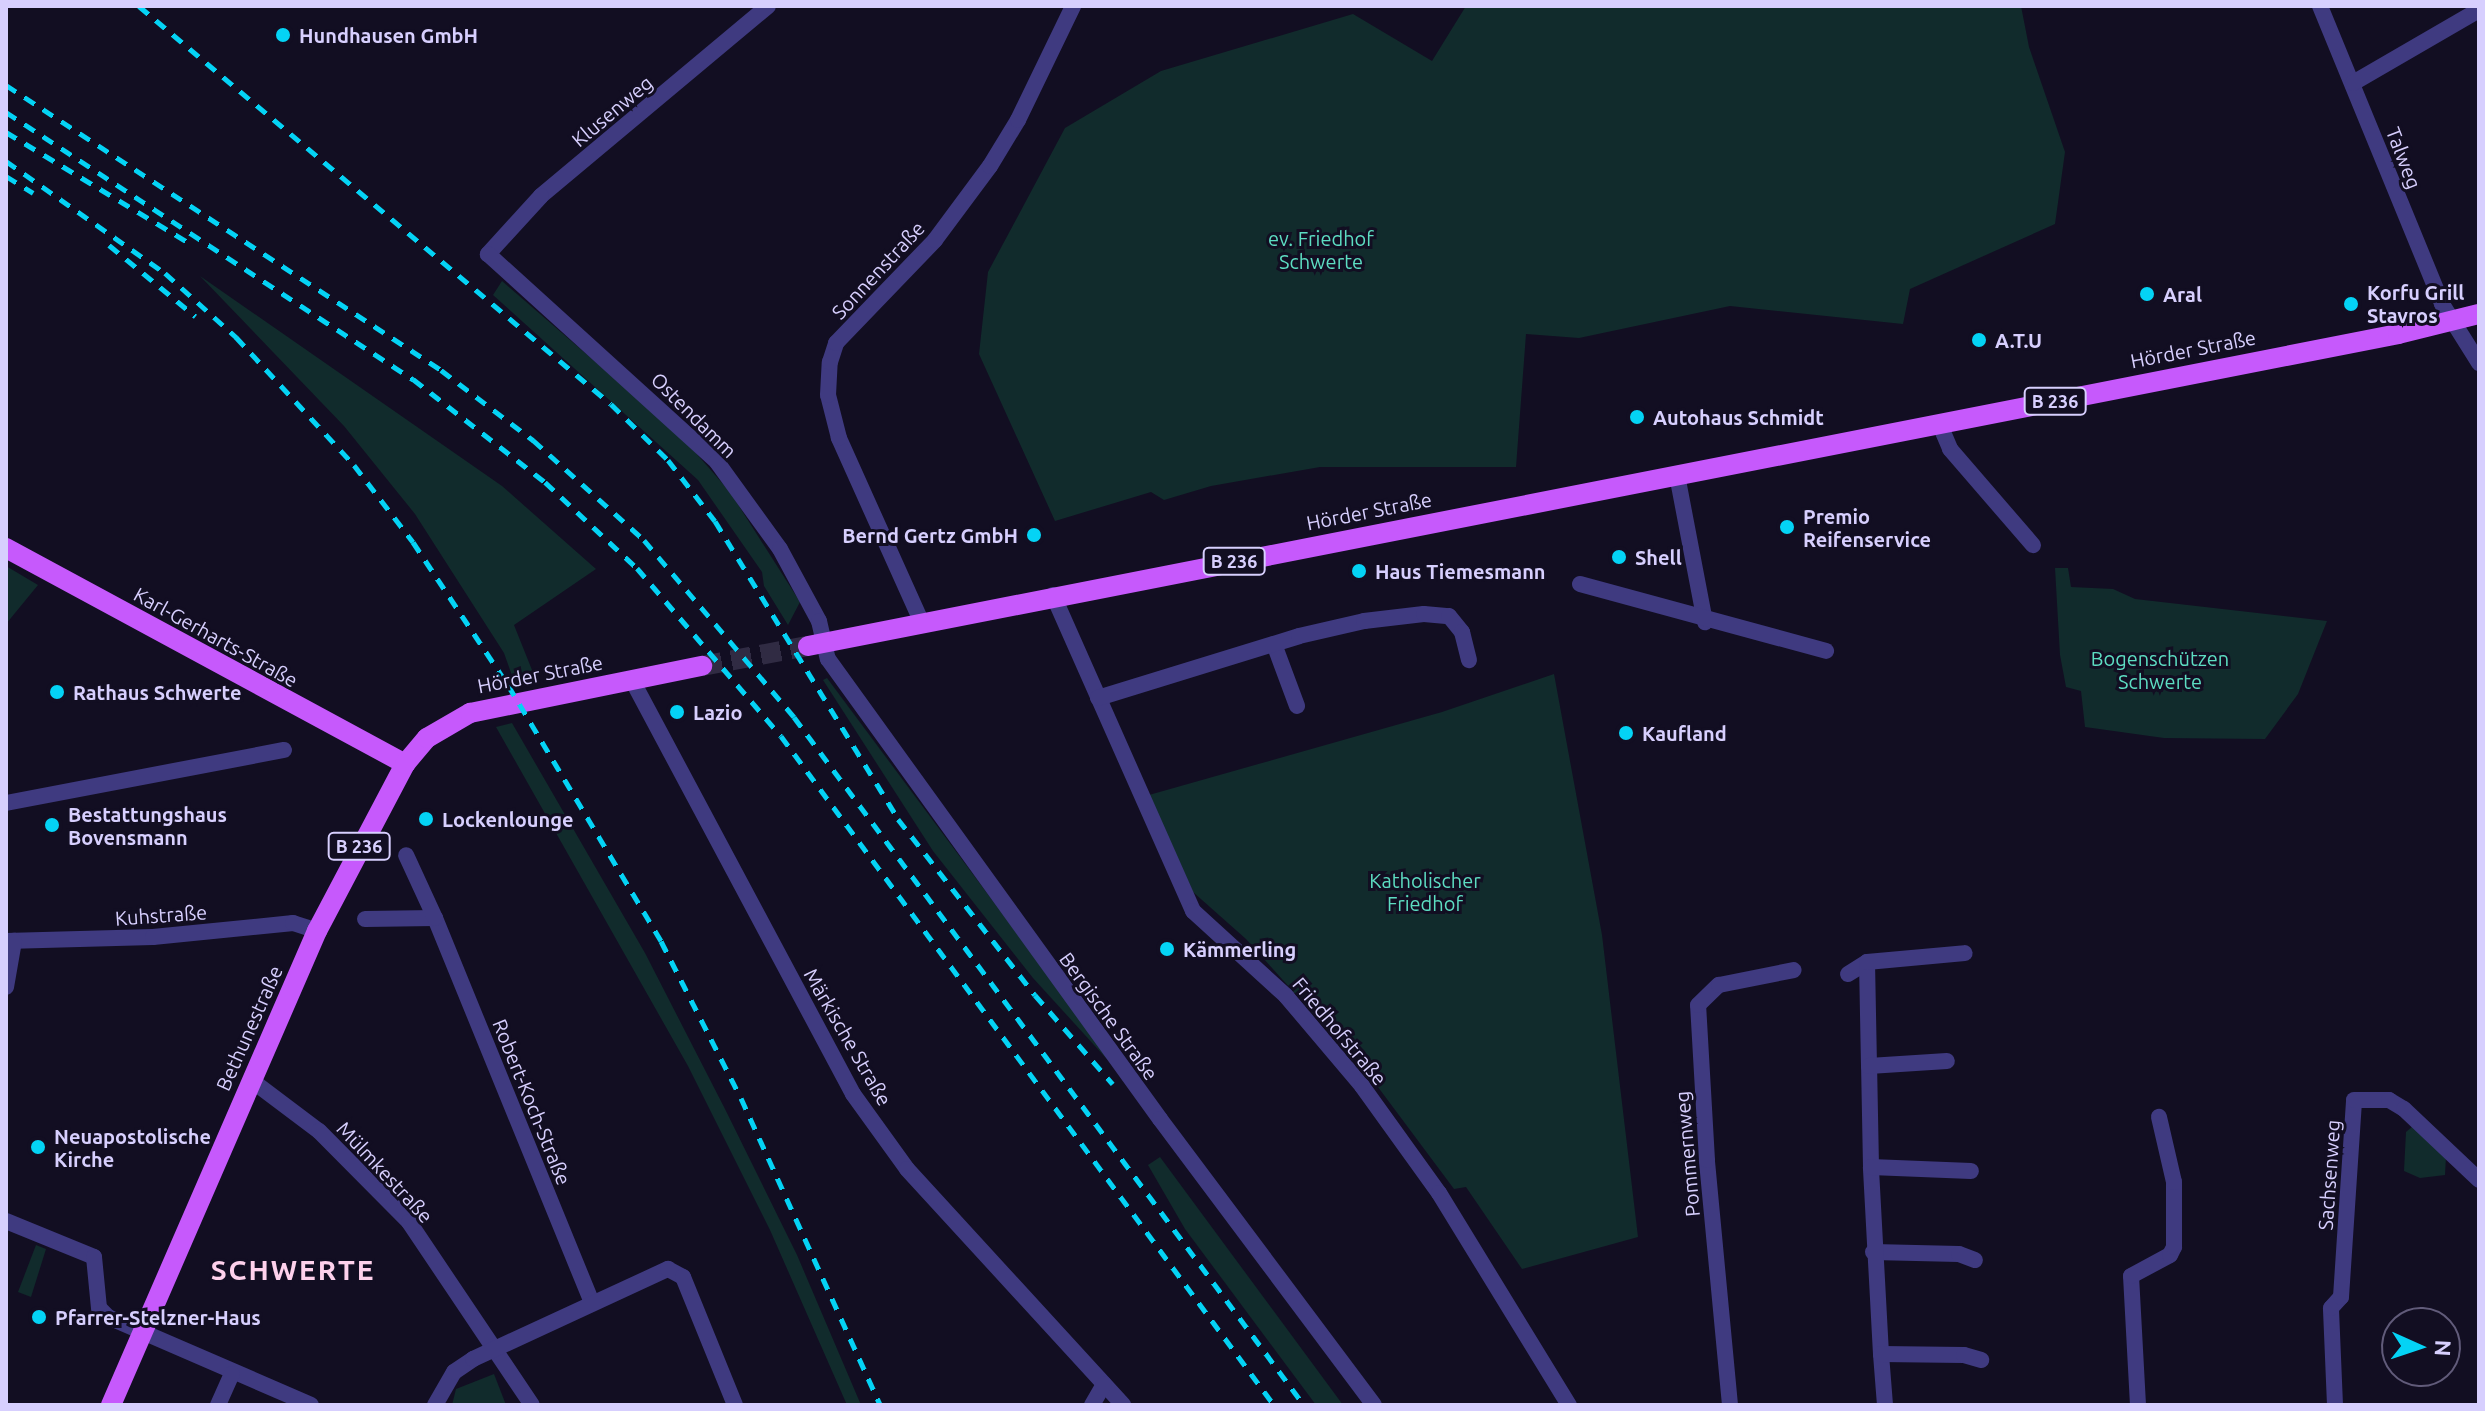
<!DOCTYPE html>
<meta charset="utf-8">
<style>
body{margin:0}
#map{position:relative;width:2485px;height:1411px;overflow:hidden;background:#120e22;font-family:Ubuntu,sans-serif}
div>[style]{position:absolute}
.green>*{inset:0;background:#112b2c}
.major-tunnel>*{height:20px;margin-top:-10px;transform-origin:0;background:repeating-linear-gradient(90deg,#302b43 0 20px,transparent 0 30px)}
.minor>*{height:16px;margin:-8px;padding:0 8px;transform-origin:8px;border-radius:8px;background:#3f3a80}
.major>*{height:20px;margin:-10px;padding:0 10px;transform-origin:10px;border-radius:10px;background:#c659fc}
.rail>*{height:5px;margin-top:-2.5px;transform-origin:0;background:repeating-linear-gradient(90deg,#04d3f5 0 12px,transparent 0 22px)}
.dots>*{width:22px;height:22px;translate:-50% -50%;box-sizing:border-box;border:4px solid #120e22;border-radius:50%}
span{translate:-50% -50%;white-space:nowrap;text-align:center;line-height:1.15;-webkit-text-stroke:6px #120e22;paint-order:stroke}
.shield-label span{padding:2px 6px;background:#120e22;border:2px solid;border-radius:6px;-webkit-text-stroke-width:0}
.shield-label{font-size:18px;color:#d7cffe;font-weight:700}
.poi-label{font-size:20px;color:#d7cffe;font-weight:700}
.left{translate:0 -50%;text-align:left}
.right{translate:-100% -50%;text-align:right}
.street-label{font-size:20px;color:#d7cffe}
.park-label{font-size:20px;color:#5dddc2}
.district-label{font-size:28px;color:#fed1ec;font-weight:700;letter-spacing:2px}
.frame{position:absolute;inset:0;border:8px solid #d7cffe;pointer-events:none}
.north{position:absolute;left:2381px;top:1307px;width:80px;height:80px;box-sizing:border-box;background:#120e22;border:2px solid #615b7a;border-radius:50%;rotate:93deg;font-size:22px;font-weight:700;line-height:32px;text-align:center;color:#d7cffe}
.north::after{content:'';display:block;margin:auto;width:28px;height:36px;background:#04d3f5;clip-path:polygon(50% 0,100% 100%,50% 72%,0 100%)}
</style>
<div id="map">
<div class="green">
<i style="clip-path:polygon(1466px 6px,2021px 6px,2029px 47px,2065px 152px,2055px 224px,1910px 289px,1903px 324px,1730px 306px,1579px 338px,1526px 334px,1516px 467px,1320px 467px,1211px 486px,1164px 500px,1151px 492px,1055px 521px,979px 354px,988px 272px,1065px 128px,1161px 71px,1353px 14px,1432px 61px)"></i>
<i style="clip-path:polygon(200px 276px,502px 486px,596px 569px,514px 625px,536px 680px,515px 684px,504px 653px,415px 514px,344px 426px)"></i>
<i style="clip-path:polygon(502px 281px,681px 436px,730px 492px,800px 602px,788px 625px,764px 586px,762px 572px,698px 480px,493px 295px)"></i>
<i style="clip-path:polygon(6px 566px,38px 585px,6px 624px)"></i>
<i style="clip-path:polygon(2055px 568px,2068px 568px,2071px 587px,2113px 589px,2135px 599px,2327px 621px,2298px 694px,2265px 739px,2164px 738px,2085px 727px,2081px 691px,2066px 687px,2060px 655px)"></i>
<i style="clip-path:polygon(1554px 674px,1602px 935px,1638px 1237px,1522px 1269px,1466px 1187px,1454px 1189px,1372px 1079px,1246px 939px,1193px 892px,1149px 795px,1442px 712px)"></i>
<i style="clip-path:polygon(827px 678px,1083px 1022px,1115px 1068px,1033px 978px,933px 851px,823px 680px)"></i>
<i style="clip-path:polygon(512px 723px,645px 953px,725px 1109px,797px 1255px,861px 1405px,847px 1405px,770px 1230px,688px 1066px,496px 727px)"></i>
<i style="clip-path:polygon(2413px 1126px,2446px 1156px,2445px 1175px,2420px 1178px,2404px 1171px,2406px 1132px)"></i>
<i style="clip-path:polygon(1160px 1157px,1343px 1405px,1316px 1405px,1185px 1229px,1148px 1165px)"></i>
<i style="clip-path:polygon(36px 1245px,46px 1249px,31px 1297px,18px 1292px)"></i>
<i style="clip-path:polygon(494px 1374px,506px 1405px,452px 1405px,456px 1389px)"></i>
</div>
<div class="major-tunnel">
<i style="left:702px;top:666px;width:108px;rotate:-10.7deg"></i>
</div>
<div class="minor">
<i style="left:768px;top:6px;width:296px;rotate:140.1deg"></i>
<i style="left:541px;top:196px;width:79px;rotate:132.4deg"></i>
<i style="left:488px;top:254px;width:309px;rotate:42.2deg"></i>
<i style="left:717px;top:462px;width:107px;rotate:54.1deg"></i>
<i style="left:780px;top:549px;width:82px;rotate:61.6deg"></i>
<i style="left:819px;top:621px;width:39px;rotate:77deg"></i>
<i style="left:828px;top:659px;width:567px;rotate:54.18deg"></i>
<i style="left:1160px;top:1119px;width:357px;rotate:53.2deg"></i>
<i style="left:2320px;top:6px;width:322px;rotate:67.7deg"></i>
<i style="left:2442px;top:304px;width:70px;rotate:57.9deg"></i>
<i style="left:2353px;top:83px;width:146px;rotate:-30.1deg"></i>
<i style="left:1940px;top:425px;width:26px;rotate:67deg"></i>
<i style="left:1950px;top:449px;width:127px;rotate:49.2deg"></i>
<i style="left:1677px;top:475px;width:150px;rotate:79.2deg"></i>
<i style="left:1580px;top:584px;width:255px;rotate:15.2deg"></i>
<i style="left:1053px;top:595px;width:346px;rotate:66.1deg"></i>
<i style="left:1193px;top:911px;width:126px;rotate:42.4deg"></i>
<i style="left:1286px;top:996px;width:118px;rotate:49.8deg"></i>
<i style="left:1362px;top:1086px;width:132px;rotate:54.3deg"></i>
<i style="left:1439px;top:1193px;width:249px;rotate:58.5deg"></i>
<i style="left:922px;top:623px;width:203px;rotate:-114.2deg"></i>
<i style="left:839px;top:438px;width:44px;rotate:-104.3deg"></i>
<i style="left:828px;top:395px;width:33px;rotate:-87deg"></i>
<i style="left:830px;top:362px;width:20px;rotate:-72deg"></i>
<i style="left:836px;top:343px;width:143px;rotate:-46.1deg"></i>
<i style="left:935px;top:240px;width:92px;rotate:-53.4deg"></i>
<i style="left:990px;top:166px;width:54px;rotate:-58.7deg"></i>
<i style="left:1018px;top:120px;width:127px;rotate:-64.2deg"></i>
<i style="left:1274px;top:644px;width:66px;rotate:69.6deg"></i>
<i style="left:632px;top:680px;width:469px;rotate:61.9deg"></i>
<i style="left:853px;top:1094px;width:92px;rotate:54.2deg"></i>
<i style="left:907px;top:1169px;width:320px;rotate:47.5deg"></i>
<i style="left:1098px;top:698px;width:210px;rotate:-17.1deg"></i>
<i style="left:1299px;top:636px;width:67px;rotate:-13deg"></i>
<i style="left:1364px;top:621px;width:60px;rotate:-6.7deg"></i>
<i style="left:1424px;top:614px;width:25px;rotate:5deg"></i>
<i style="left:1449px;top:616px;width:21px;rotate:51deg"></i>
<i style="left:1462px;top:632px;width:29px;rotate:76deg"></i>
<i style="left:6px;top:803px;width:283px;rotate:-10.8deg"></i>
<i style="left:435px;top:918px;width:414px;rotate:67.8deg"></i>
<i style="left:365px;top:919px;width:70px;rotate:-0.8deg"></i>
<i style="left:435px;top:918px;width:69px;rotate:-114.7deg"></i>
<i style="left:6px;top:941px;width:147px;rotate:-1.6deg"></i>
<i style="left:153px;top:937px;width:141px;rotate:-5.7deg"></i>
<i style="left:293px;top:923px;width:25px;rotate:18deg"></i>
<i style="left:1848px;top:974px;width:22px;rotate:-32deg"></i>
<i style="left:6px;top:987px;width:47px;rotate:-80.1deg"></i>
<i style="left:1869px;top:1066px;width:104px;rotate:-91.1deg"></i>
<i style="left:1867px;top:962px;width:98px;rotate:-5.2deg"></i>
<i style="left:251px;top:1080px;width:85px;rotate:36.9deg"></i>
<i style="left:319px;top:1131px;width:128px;rotate:45.3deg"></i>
<i style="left:409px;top:1222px;width:220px;rotate:56.1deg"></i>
<i style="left:1871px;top:1167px;width:101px;rotate:-91.1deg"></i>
<i style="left:1869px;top:1066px;width:78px;rotate:-3.7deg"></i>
<i style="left:6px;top:1221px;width:95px;rotate:22.2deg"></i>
<i style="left:94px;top:1257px;width:51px;rotate:84.4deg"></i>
<i style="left:99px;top:1308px;width:13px;rotate:45deg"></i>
<i style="left:108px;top:1317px;width:221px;rotate:23.4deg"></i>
<i style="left:1873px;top:1252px;width:86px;rotate:1.3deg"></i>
<i style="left:1959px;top:1254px;width:17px;rotate:21deg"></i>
<i style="left:1881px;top:1354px;width:187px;rotate:-93.1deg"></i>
<i style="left:1871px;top:1167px;width:100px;rotate:2.3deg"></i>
<i style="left:218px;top:1405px;width:34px;rotate:-66deg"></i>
<i style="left:435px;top:1405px;width:38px;rotate:-60deg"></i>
<i style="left:454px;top:1372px;width:23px;rotate:-34deg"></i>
<i style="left:473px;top:1359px;width:215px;rotate:-24.8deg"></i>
<i style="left:668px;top:1269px;width:17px;rotate:28deg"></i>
<i style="left:683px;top:1277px;width:138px;rotate:67.9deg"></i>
<i style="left:1092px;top:1405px;width:24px;rotate:-60deg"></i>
<i style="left:1730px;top:1405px;width:246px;rotate:-95.4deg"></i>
<i style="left:1707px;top:1160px;width:155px;rotate:-93.3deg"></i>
<i style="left:1698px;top:1005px;width:29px;rotate:-44deg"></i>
<i style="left:1719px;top:985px;width:76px;rotate:-11.3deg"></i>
<i style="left:1885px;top:1405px;width:51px;rotate:-94.5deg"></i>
<i style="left:1881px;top:1354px;width:83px;rotate:0.7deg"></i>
<i style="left:1964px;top:1355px;width:18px;rotate:16deg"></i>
<i style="left:2138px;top:1405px;width:129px;rotate:-93.1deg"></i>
<i style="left:2131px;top:1276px;width:44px;rotate:-28.3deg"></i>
<i style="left:2170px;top:1255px;width:9px;rotate:-63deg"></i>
<i style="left:2174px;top:1247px;width:65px;rotate:-90deg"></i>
<i style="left:2174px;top:1182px;width:67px;rotate:-103deg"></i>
<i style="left:2335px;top:1405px;width:97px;rotate:-92.4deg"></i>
<i style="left:2331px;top:1308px;width:15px;rotate:-48deg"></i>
<i style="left:2341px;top:1297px;width:197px;rotate:-86.2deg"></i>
<i style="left:2354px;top:1100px;width:35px"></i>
<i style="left:2389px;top:1100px;width:17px;rotate:31deg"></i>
<i style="left:2404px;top:1109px;width:103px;rotate:43.4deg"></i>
</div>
<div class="major">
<i style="left:6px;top:548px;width:454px;rotate:28.4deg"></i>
<i style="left:808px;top:646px;width:1620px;rotate:-11.1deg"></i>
<i style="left:2398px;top:334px;width:83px;rotate:-13.9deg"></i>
<i style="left:111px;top:1405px;width:517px;rotate:-66.51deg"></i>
<i style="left:317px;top:931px;width:189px;rotate:-62.2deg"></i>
<i style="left:405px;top:764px;width:34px;rotate:-50deg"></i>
<i style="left:427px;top:738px;width:50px;rotate:-30.2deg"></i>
<i style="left:470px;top:713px;width:237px;rotate:-11.5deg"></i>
</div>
<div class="rail">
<i style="left:139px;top:6px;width:617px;rotate:40.14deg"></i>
<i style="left:611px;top:404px;width:80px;rotate:44.5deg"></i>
<i style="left:668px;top:460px;width:77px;rotate:52.4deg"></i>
<i style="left:715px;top:521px;width:350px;rotate:58.4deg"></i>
<i style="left:898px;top:819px;width:223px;rotate:52.1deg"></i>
<i style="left:1035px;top:995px;width:118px;rotate:48.8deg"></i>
<i style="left:6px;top:85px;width:520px;rotate:33.23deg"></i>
<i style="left:441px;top:370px;width:116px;rotate:37.3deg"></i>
<i style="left:533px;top:440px;width:149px;rotate:42deg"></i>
<i style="left:644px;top:540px;width:232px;rotate:49.7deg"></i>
<i style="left:794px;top:717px;width:856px;rotate:53.45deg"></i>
<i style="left:6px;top:112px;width:487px;rotate:33.3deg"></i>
<i style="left:413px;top:379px;width:167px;rotate:38deg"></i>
<i style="left:545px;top:482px;width:126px;rotate:43.1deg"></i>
<i style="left:637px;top:568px;width:221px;rotate:49.4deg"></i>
<i style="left:781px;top:736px;width:831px;rotate:53.61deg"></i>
<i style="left:6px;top:132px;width:214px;rotate:31.2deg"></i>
<i style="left:6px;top:161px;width:194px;rotate:35.2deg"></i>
<i style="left:165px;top:273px;width:96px;rotate:42deg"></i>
<i style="left:236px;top:337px;width:174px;rotate:47.3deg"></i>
<i style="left:354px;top:465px;width:97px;rotate:52.5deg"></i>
<i style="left:413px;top:542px;width:172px;rotate:56.4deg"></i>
<i style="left:508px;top:685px;width:298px;rotate:59.1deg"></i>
<i style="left:661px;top:941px;width:176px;rotate:63deg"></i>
<i style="left:741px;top:1098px;width:337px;rotate:65.6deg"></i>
<i style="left:6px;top:176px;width:32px;rotate:32deg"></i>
<i style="left:109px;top:245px;width:112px;rotate:39.5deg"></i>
</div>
<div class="dots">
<i style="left:283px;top:35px;background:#04d3f5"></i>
<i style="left:2147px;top:294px;background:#04d3f5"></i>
<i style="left:2351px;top:304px;background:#04d3f5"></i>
<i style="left:1979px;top:340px;background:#04d3f5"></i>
<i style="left:1637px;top:417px;background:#04d3f5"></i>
<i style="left:1787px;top:527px;background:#04d3f5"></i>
<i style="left:1034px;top:535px;background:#04d3f5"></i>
<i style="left:1619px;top:557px;background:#04d3f5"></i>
<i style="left:1359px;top:571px;background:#04d3f5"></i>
<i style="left:57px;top:692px;background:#04d3f5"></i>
<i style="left:677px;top:712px;background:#04d3f5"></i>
<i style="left:1626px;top:733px;background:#04d3f5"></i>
<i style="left:426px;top:819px;background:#04d3f5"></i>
<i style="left:52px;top:825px;background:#04d3f5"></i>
<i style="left:1167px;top:949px;background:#04d3f5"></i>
<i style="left:38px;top:1147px;background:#04d3f5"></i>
<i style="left:39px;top:1317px;background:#04d3f5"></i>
</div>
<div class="shield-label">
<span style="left:2055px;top:401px">B 236</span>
<span style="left:1234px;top:561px">B 236</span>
<span style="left:359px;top:846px">B 236</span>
</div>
<div class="poi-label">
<span class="left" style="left:299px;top:35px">Hundhausen GmbH</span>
<span class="left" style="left:2367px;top:304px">Korfu Grill<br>Stavros</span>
<span class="left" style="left:2163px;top:294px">Aral</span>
<span class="left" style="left:1995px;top:340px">A.T.U</span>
<span class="left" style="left:1653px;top:417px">Autohaus Schmidt</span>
<span class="left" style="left:1803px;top:528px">Premio<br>Reifenservice</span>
<span class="right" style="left:1018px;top:535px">Bernd Gertz GmbH</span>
<span class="left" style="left:1635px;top:557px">Shell</span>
<span class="left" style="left:1375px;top:571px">Haus Tiemesmann</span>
<span class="left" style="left:73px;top:692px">Rathaus Schwerte</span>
<span class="left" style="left:693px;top:712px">Lazio</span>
<span class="left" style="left:1642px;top:733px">Kaufland</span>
<span class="left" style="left:68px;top:826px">Bestattungshaus<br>Bovensmann</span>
<span class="left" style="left:442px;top:819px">Lockenlounge</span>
<span class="left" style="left:1183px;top:949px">Kämmerling</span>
<span class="left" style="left:54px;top:1148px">Neuapostolische<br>Kirche</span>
<span class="left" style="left:55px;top:1317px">Pfarrer-Stelzner-Haus</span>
</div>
<div class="street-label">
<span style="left:612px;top:111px;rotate:-40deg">Klusenweg</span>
<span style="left:2404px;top:158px;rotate:69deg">Talweg</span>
<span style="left:878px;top:270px;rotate:-47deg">Sonnenstraße</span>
<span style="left:2193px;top:349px;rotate:-11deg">Hörder Straße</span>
<span style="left:694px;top:415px;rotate:45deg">Ostendamm</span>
<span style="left:1369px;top:511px;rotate:-11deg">Hörder Straße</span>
<span style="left:216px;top:637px;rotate:29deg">Karl-Gerharts-Straße</span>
<span style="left:540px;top:674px;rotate:-11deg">Hörder Straße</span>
<span style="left:161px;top:915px;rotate:-4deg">Kuhstraße</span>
<span style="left:1109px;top:1016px;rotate:54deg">Bergische Straße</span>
<span style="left:249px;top:1028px;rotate:-66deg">Bethunestraße</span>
<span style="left:1340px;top:1031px;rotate:50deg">Friedhofstraße</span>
<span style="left:848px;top:1037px;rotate:60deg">Märkische Straße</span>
<span style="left:532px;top:1102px;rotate:68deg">Robert-Koch-Straße</span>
<span style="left:1687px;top:1154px;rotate:-95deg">Pommernweg</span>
<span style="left:385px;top:1172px;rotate:47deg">Mülmkestraße</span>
<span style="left:2329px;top:1175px;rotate:-86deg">Sachsenweg</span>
</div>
<div class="park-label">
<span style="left:1321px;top:250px">ev. Friedhof<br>Schwerte</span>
<span style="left:2160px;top:670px">Bogenschützen<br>Schwerte</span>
<span style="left:1425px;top:892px">Katholischer<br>Friedhof</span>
</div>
<div class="district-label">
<span style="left:293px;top:1270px">SCHWERTE</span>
</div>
<div class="frame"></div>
<div class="north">N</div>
</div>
